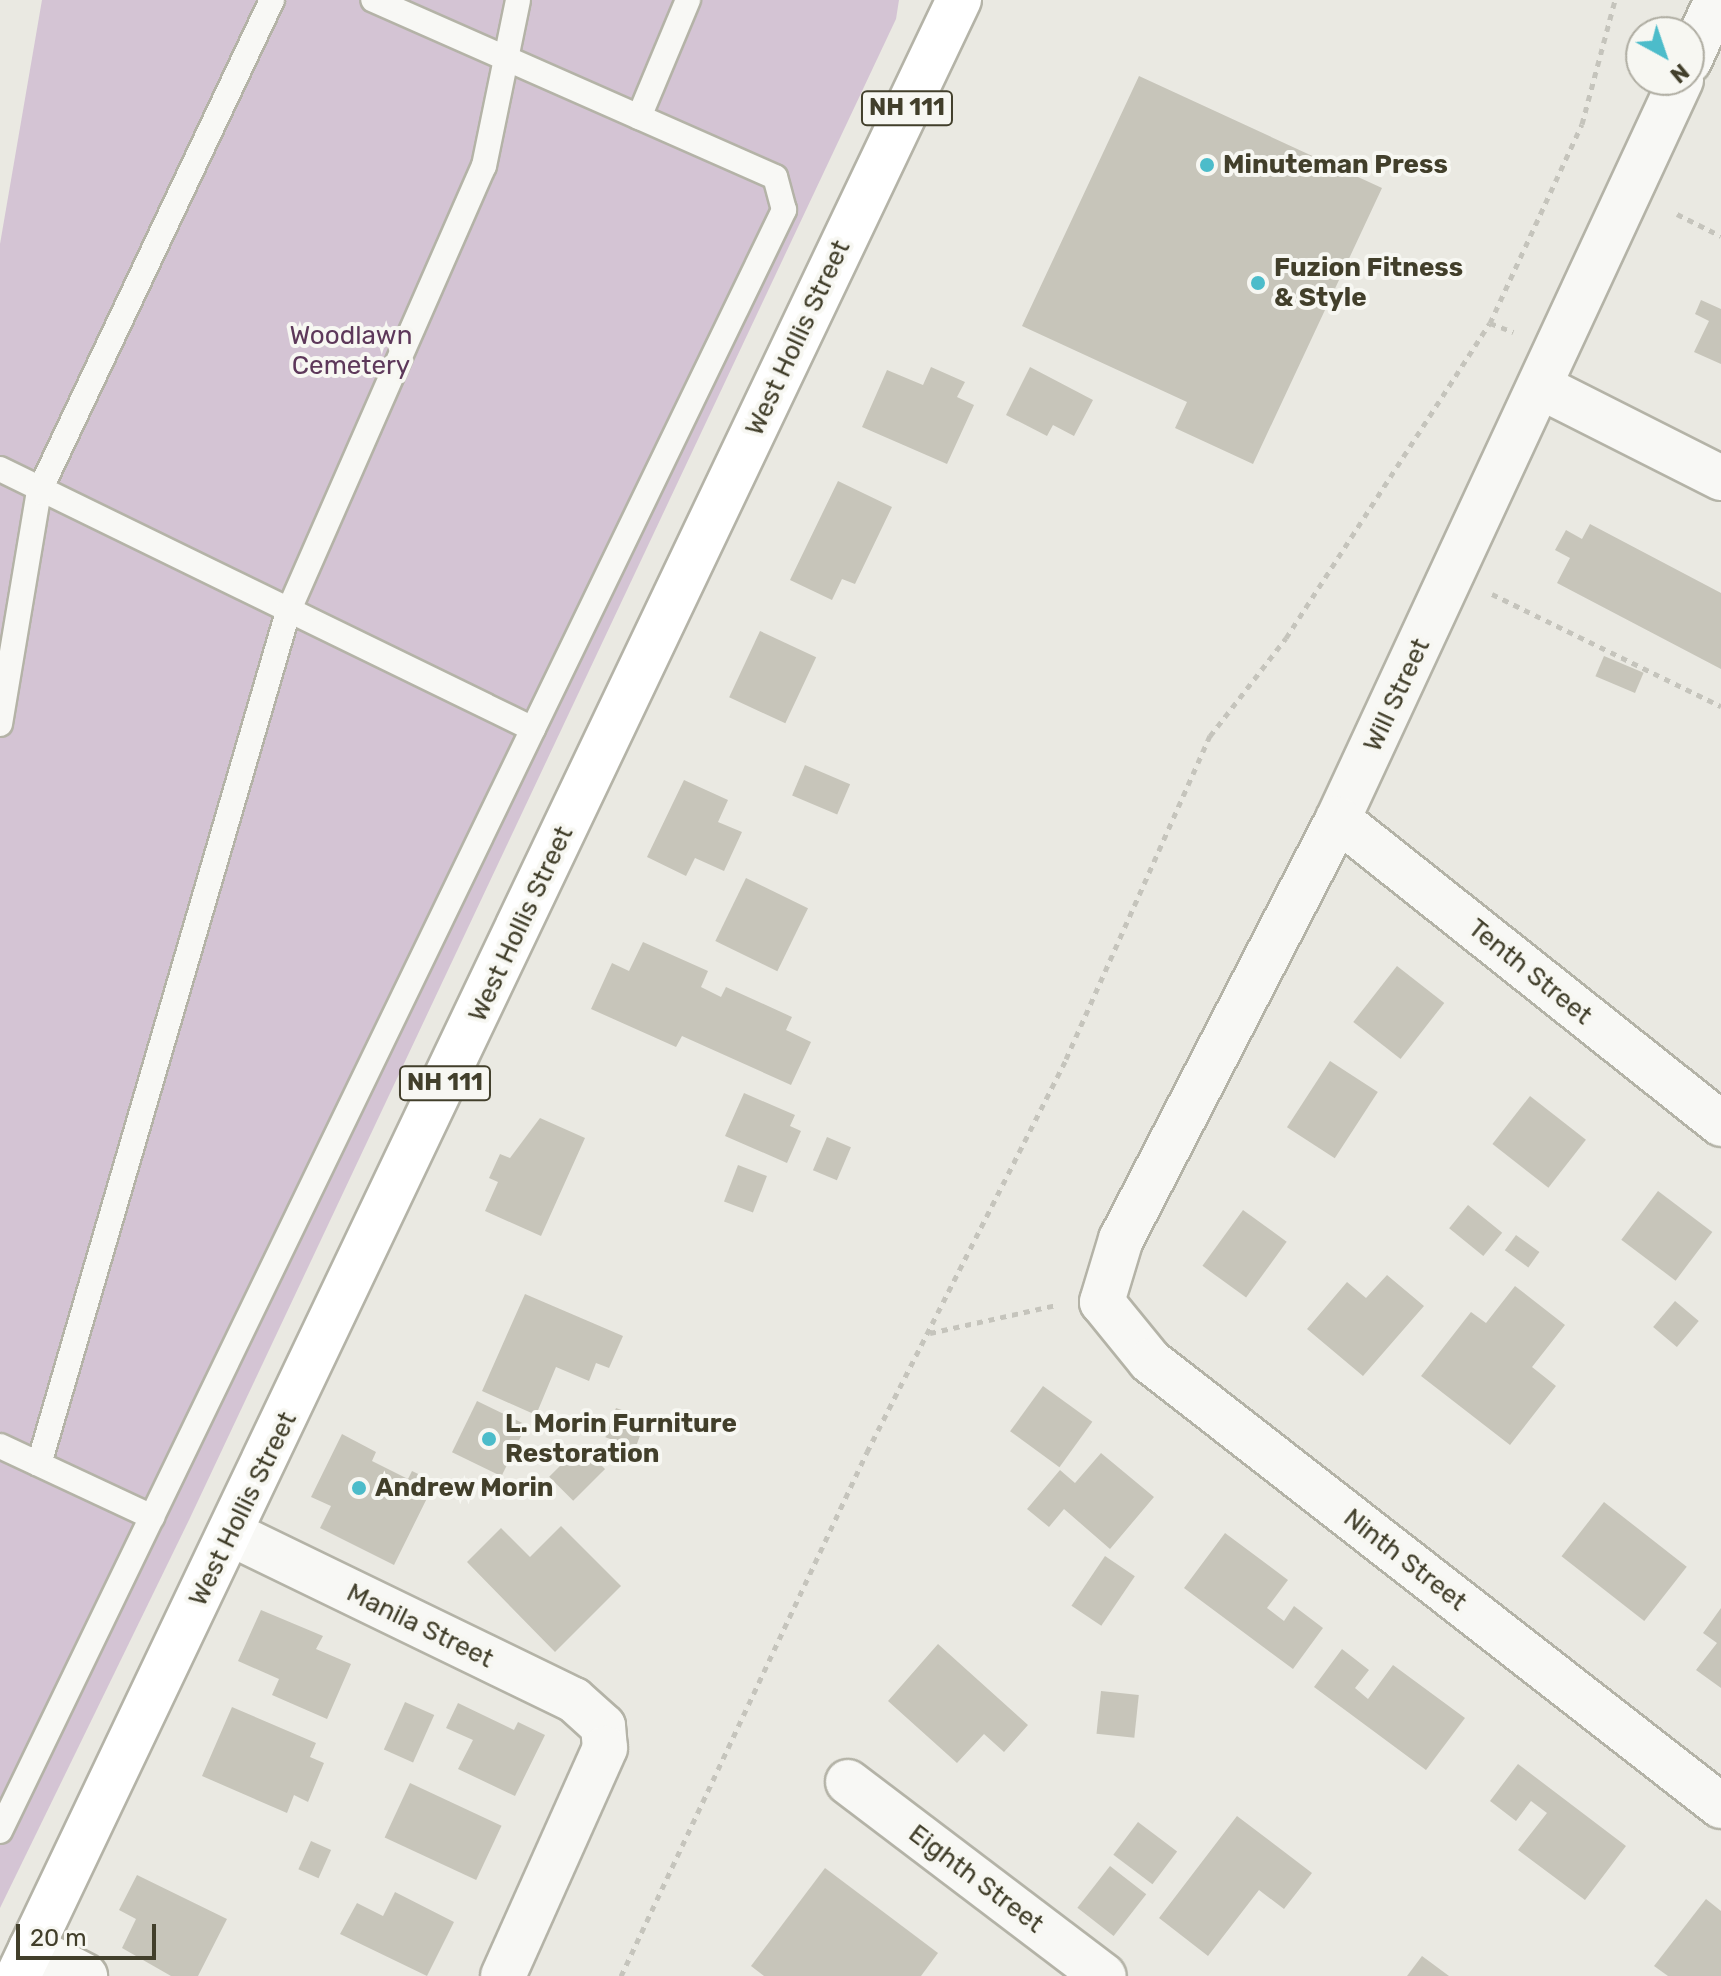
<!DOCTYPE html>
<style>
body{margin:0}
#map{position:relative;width:1721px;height:1976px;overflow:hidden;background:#eae9e2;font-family:Rubik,sans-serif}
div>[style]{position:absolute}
.green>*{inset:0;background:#d4c4d4}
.building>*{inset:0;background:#c7c5ba;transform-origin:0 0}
.path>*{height:5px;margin-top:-2.5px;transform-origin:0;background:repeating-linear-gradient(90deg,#c5c4bc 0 6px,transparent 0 12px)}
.roads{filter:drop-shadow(2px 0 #b4b3a7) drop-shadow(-2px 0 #b4b3a7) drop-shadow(0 2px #b4b3a7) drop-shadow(0 -2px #b4b3a7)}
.service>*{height:24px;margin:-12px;padding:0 12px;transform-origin:12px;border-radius:12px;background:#f8f8f5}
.minor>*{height:44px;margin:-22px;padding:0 22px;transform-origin:22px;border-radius:22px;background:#f8f8f5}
.primary>*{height:44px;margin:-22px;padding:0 22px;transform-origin:22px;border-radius:22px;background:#fff}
.dots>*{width:22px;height:22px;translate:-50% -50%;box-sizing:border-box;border:4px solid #f7f7f2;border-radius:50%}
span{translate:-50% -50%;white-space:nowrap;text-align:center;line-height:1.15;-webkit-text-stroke:8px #f7f7f2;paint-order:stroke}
.shield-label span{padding:2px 6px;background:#f7f7f2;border:2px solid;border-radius:6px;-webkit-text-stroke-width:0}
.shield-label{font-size:24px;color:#423f2b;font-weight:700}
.poi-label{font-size:26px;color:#423f2b;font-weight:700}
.left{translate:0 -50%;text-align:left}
.park-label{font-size:26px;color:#5d385a}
.street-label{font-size:26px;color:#423f2b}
.north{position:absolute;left:1625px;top:16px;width:80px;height:80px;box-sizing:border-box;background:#f7f7f2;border:2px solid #afada2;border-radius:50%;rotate:140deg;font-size:22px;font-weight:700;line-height:32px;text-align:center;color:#423f2b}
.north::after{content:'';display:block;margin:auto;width:28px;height:36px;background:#4cbcca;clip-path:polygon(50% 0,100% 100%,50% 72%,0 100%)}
.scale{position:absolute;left:16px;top:1924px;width:140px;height:36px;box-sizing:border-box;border:4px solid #423f2b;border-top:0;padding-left:10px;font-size:24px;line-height:28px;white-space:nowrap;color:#423f2b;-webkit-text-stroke:6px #f7f7f2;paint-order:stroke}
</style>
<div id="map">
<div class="green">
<i style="clip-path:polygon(42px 0,899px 0,896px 19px,189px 1520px,0 1908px,0 244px)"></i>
</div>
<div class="building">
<i style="clip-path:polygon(1139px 76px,1382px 188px,1253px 464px,1175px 428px,1187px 402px,1022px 326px)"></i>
<i style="clip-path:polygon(1701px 300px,1721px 309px,1721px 364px,1694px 352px,1709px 321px,1695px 314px)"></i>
<i style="clip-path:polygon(931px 367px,965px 382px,957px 397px,974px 405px,947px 464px,862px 427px,887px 370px,923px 385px)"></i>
<i style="clip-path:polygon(1030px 367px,1093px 400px,1074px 436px,1053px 425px,1047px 436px,1006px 415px)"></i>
<i style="clip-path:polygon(838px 481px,892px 507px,855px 584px,842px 579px,832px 600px,790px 580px)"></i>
<i style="clip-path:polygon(1590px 524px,1721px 593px,1721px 669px,1557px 583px,1570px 558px,1555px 550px,1566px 530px,1582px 539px)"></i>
<i style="left:760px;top:631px;width:62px;height:73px;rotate:25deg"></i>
<i style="left:1604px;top:656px;width:43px;height:22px;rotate:23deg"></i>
<i style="left:805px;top:765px;width:49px;height:33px;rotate:23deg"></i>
<i style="clip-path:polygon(684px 780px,728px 800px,718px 822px,742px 832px,724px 871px,695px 858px,686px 876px,647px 857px)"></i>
<i style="left:746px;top:878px;width:69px;height:70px;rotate:26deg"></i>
<i style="clip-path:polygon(643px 942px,708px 971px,701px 987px,721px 997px,726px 987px,792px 1017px,786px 1030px,811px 1042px,791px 1085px,682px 1036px,676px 1047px,591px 1009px,612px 963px,629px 971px)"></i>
<i style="left:1397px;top:966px;width:60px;height:71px;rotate:38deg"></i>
<i style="left:1330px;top:1061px;width:57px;height:79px;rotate:33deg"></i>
<i style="clip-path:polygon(744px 1093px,795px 1115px,790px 1126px,801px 1131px,787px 1163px,725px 1136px)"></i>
<i style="left:1530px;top:1096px;width:71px;height:61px;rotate:38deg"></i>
<i style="clip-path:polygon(540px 1118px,585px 1138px,541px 1236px,485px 1211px,498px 1182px,489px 1178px,500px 1154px,510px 1158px)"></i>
<i style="left:827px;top:1137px;width:26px;height:36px;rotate:23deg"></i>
<i style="left:738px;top:1165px;width:31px;height:39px;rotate:21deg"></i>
<i style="left:1658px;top:1191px;width:68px;height:61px;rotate:37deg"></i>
<i style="left:1468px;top:1205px;width:44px;height:30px;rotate:39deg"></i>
<i style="left:1243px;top:1210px;width:54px;height:69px;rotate:36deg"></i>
<i style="left:1516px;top:1235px;width:29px;height:19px;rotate:36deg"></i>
<i style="clip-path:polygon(1387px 1275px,1424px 1306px,1363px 1376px,1307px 1329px,1347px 1282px,1366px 1298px)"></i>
<i style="clip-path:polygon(1515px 1286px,1565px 1325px,1532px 1367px,1556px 1386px,1510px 1445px,1421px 1376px,1471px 1312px,1486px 1323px)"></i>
<i style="clip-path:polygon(525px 1294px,623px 1336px,609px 1368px,596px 1363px,589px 1381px,556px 1367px,536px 1415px,482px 1391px)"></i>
<i style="left:1675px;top:1301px;width:31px;height:34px;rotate:40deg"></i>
<i style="left:1043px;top:1386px;width:61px;height:56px;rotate:36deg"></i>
<i style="left:477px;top:1401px;width:55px;height:57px;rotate:26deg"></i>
<i style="left:616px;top:1408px;width:32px;height:31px;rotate:20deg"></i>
<i style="clip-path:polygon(342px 1434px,376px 1452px,372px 1461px,408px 1479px,412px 1471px,435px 1482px,394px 1565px,320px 1528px,331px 1506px,311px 1497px)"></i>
<i style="left:581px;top:1445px;width:34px;height:45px;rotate:45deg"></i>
<i style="clip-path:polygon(1101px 1453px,1154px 1497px,1110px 1549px,1064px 1509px,1049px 1527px,1027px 1509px,1060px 1470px,1075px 1483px)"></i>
<i style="left:1604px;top:1502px;width:105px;height:69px;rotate:38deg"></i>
<i style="clip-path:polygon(561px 1526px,621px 1586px,555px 1652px,467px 1562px,501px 1528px,530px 1557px)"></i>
<i style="clip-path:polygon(1225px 1533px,1288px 1580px,1267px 1608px,1284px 1621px,1294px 1606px,1323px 1628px,1293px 1669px,1184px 1588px)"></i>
<i style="left:1105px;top:1556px;width:36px;height:60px;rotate:34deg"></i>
<i style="clip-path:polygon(1721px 1608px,1721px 1688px,1696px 1670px,1717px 1643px,1703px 1633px)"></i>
<i style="clip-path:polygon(261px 1610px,323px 1636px,316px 1649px,351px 1664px,327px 1719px,272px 1695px,279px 1679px,238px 1661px)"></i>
<i style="clip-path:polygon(938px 1644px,1028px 1725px,1004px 1752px,984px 1734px,957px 1763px,888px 1701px)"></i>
<i style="clip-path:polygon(1342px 1649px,1369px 1670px,1355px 1688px,1368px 1699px,1393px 1665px,1465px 1718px,1426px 1770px,1314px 1687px)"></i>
<i style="left:1101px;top:1691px;width:38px;height:43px;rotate:6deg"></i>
<i style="left:405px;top:1702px;width:32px;height:52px;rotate:24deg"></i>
<i style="clip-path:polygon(458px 1703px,514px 1730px,518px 1722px,545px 1735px,515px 1796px,458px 1769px,473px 1740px,446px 1728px)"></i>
<i style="clip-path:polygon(232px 1707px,316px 1743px,310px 1757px,324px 1763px,308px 1802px,294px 1795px,287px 1813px,202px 1776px)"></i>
<i style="clip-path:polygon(1518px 1764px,1626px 1846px,1585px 1900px,1518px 1850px,1547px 1813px,1531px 1801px,1516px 1821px,1490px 1801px)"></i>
<i style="left:410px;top:1783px;width:101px;height:60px;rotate:25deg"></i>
<i style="clip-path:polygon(1237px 1816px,1312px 1873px,1284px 1909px,1259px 1890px,1208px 1956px,1159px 1918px)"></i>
<i style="left:1138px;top:1822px;width:49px;height:41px;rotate:37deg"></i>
<i style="left:311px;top:1841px;width:22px;height:31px;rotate:24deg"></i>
<i style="left:1110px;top:1866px;width:46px;height:53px;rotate:38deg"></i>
<i style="clip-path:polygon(825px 1868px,938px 1953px,921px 1976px,764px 1976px,751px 1966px)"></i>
<i style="clip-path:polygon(137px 1875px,227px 1919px,198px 1976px,171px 1976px,122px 1948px,136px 1919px,119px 1910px)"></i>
<i style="clip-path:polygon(395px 1892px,454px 1922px,427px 1976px,340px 1934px,357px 1903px,383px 1916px)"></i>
<i style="clip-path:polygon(1706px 1899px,1721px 1911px,1721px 1976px,1668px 1976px,1654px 1966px)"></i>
<i style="clip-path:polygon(1422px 1956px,1449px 1976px,1407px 1976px)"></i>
</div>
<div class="path">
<i style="left:1677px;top:214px;width:49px;rotate:26.6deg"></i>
<i style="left:1490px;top:323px;width:25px;rotate:21deg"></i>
<i style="left:1492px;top:594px;width:255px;rotate:26.1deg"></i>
<i style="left:930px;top:1333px;width:129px;rotate:-12.5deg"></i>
<i style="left:621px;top:1976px;width:579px;rotate:-64.85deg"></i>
<i style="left:867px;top:1452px;width:441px;rotate:-63.1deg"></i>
<i style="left:1066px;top:1059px;width:354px;rotate:-66deg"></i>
<i style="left:1210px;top:736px;width:124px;rotate:-52.2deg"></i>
<i style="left:1286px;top:638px;width:375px;rotate:-57.1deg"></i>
<i style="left:1490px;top:323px;width:219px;rotate:-65.2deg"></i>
<i style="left:1582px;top:124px;width:128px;rotate:-75.1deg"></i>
</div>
<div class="roads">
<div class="service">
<i style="left:639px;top:117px;width:127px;rotate:-67.3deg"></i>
<i style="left:0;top:469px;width:593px;rotate:26deg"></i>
<i style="left:0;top:724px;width:235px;rotate:-80.5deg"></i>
<i style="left:39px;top:492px;width:544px;rotate:-64.66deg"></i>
<i style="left:0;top:1446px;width:168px;rotate:25deg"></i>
<i style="left:39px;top:1464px;width:888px;rotate:-73.71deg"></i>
<i style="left:288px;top:612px;width:487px;rotate:-66.3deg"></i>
<i style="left:484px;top:166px;width:169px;rotate:-78.4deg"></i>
<i style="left:0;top:1831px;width:1801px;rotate:-64.19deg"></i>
<i style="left:784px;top:210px;width:34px;rotate:-105deg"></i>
<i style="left:775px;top:177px;width:439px;rotate:-156.2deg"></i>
</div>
<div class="minor">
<i style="left:1689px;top:61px;width:67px;rotate:-65.3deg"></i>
<i style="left:1681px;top:80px;width:815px;rotate:114.9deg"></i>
<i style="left:1338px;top:819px;width:473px;rotate:117.3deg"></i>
<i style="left:1121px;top:1239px;width:66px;rotate:106.8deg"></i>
<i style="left:1102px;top:1302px;width:76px;rotate:50.9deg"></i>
<i style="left:1150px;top:1361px;width:724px;rotate:37.93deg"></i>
<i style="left:1541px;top:387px;width:202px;rotate:26.8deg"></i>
<i style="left:1338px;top:819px;width:490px;rotate:38.5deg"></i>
<i style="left:232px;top:1534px;width:380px;rotate:25.9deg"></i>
<i style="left:574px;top:1700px;width:39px;rotate:42deg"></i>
<i style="left:603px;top:1726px;width:22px;rotate:85deg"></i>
<i style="left:605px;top:1748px;width:250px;rotate:114.1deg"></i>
<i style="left:848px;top:1782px;width:321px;rotate:37.2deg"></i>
<i style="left:31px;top:1948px;width:61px;rotate:27.4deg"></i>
</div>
<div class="primary">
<i style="left:18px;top:1976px;width:2189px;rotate:-64.54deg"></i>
</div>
</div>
<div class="dots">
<i style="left:1207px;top:165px;background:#4cbcca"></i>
<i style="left:1258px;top:283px;background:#4cbcca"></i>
<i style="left:489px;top:1439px;background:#4cbcca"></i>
<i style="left:359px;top:1488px;background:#4cbcca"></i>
</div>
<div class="shield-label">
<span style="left:907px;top:108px">NH 111</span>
<span style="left:445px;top:1083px">NH 111</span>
</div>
<div class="poi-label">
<span class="left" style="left:1223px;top:165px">Minuteman Press</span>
<span class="left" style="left:1274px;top:283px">Fuzion Fitness<br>&amp; Style</span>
<span class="left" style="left:505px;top:1439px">L. Morin Furniture<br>Restoration</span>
<span class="left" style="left:375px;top:1488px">Andrew Morin</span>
</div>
<div class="park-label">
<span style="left:351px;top:351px">Woodlawn<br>Cemetery</span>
</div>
<div class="street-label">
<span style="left:798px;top:338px;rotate:-65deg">West Hollis Street</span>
<span style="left:1397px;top:695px;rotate:-65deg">Will Street</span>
<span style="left:521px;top:924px;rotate:-65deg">West Hollis Street</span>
<span style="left:1530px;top:972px;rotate:39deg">Tenth Street</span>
<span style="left:243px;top:1509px;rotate:-64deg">West Hollis Street</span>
<span style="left:1405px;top:1560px;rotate:38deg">Ninth Street</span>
<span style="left:420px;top:1626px;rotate:26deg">Manila Street</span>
<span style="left:976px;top:1879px;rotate:37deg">Eighth Street</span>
</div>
<div class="north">N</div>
<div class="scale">20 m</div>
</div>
